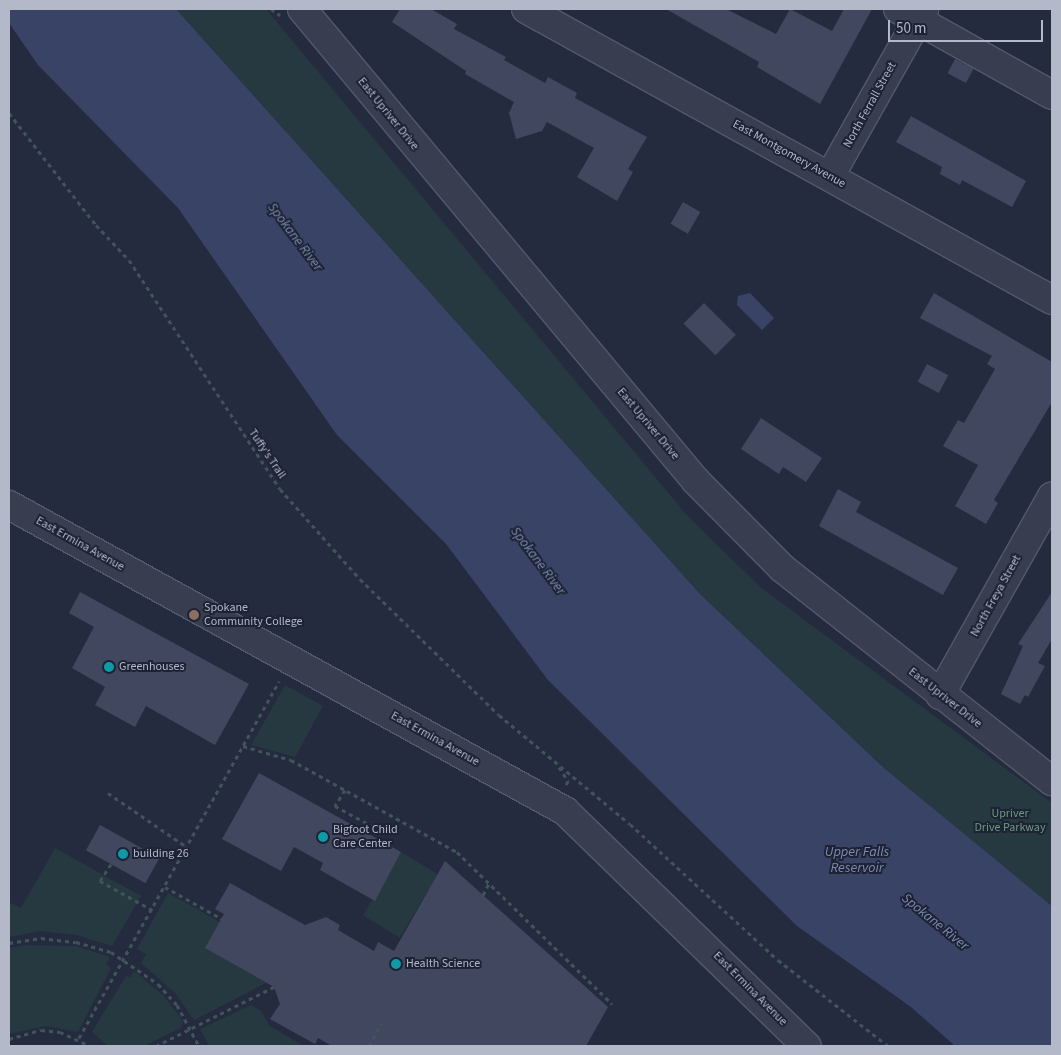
<!DOCTYPE html>
<style>
body{margin:0}
#map{position:relative;width:1061px;height:1055px;overflow:hidden;background:#242b3f;font-family:"Source Sans 3",sans-serif}
div>[style]{position:absolute}
.green>*{inset:0;background:#263840;transform-origin:0 0}
.water>*{inset:0;background:#384366}
.building>*{inset:0;background:#40475f;transform-origin:0 0}
.path>*{height:3px;margin-top:-1.5px;transform-origin:0;background:repeating-linear-gradient(90deg,#41545a 0 4px,transparent 0 8px)}
.roads{filter:drop-shadow(1px 0 #53596a) drop-shadow(-1px 0 #53596a) drop-shadow(0 1px #53596a) drop-shadow(0 -1px #53596a)}
.minor>*{height:28px;margin:-14px;padding:0 14px;transform-origin:14px;border-radius:14px;background:#383e4f}
.dots>*{width:14px;height:14px;translate:-50% -50%;box-sizing:border-box;border:2px solid #1d2334;border-radius:50%}
span{translate:-50% -50%;white-space:nowrap;text-align:center;line-height:1.15;-webkit-text-stroke:4px #1d2334;paint-order:stroke}
.street-label{font-size:12px;color:#b4b9ca}
.poi-label{font-size:12px;color:#b4b9ca}
.left{translate:0 -50%;text-align:left}
.park-label{font-size:12px;color:#6b9b7e}
.water-label{font-size:14px;color:#7c8ab2;font-style:italic}
.frame{position:absolute;inset:0;border:10px solid #b4b9ca;pointer-events:none}
.scale{position:absolute;left:888px;top:20px;width:155px;height:22px;box-sizing:border-box;border:2px solid #b4b9ca;border-top:0;padding-left:6px;font-size:15px;line-height:18px;white-space:nowrap;color:#b4b9ca;-webkit-text-stroke:4px #1d2334;paint-order:stroke}
</style>
<div id="map">
<div class="green">
<i style="clip-path:polygon(176px 9px,266px 9px,685px 513px,760px 587px,1052px 803px,1052px 906px,884px 768px,700px 594px)"></i>
<i style="clip-path:polygon(285px 685px,323px 706px,295px 757px,251px 745px)"></i>
<i style="clip-path:polygon(55px 848px,141px 896px,112px 946px,76px 935px,40px 931px,9px 937px,9px 902px,21px 908px)"></i>
<i style="left:401px;top:852px;width:43px;height:74px;rotate:31deg"></i>
<i style="clip-path:polygon(168px 893px,220px 922px,206px 948px,266px 983px,194px 1020px,175px 993px,141px 963px,146px 954px,137px 949px)"></i>
<i style="clip-path:polygon(26px 945px,76px 946px,110px 957px,106px 964px,111px 968px,78px 1032px,46px 1026px,9px 1034px,9px 948px)"></i>
<i style="clip-path:polygon(134px 971px,163px 995px,183px 1021px,181px 1028px,144px 1046px,108px 1046px,92px 1032px,126px 976px,130px 978px)"></i>
<i style="clip-path:polygon(251px 1005px,260px 1010px,270px 1026px,304px 1046px,209px 1046px,200px 1029px)"></i>
</div>
<div class="water">
<i style="clip-path:polygon(9px 9px,176px 9px,700px 594px,884px 768px,1052px 906px,1052px 1046px,955px 1046px,911px 1007px,797px 926px,548px 680px,446px 544px,337px 435px,178px 208px,38px 65px,9px 23px)"></i>
<i style="clip-path:polygon(750px 293px,774px 318px,762px 330px,737px 305px,738px 296px)"></i>
</div>
<div class="building">
<i style="clip-path:polygon(400px 9px,431px 9px,457px 24px,454px 29px,506px 57px,504px 60px,545px 83px,548px 77px,577px 93px,575px 98px,647px 137px,628px 169px,633px 172px,617px 201px,577px 177px,594px 148px,547px 122px,542px 131px,516px 139px,509px 113px,514px 102px,465px 74px,466px 71px,392px 22px)"></i>
<i style="clip-path:polygon(666px 9px,726px 9px,776px 34px,790px 9px,832px 31px,844px 9px,872px 9px,820px 104px,757px 67px,759px 62px)"></i>
<i style="left:955px;top:59px;width:21px;height:16px;rotate:28deg"></i>
<i style="clip-path:polygon(911px 116px,1026px 181px,1012px 207px,962px 180px,960px 185px,940px 174px,942px 167px,896px 142px)"></i>
<i style="left:683px;top:202px;width:20px;height:25px;rotate:30deg"></i>
<i style="clip-path:polygon(934px 293px,1052px 362px,1052px 402px,994px 500px,998px 503px,986px 524px,955px 506px,978px 465px,943px 446px,958px 420px,964px 423px,995px 369px,987px 364px,992px 356px,920px 318px)"></i>
<i style="left:704px;top:303px;width:45px;height:29px;rotate:45deg"></i>
<i style="left:927px;top:364px;width:24px;height:20px;rotate:28deg"></i>
<i style="clip-path:polygon(761px 418px,822px 458px,806px 482px,783px 467px,779px 474px,741px 449px)"></i>
<i style="clip-path:polygon(838px 489px,861px 502px,856px 512px,958px 568px,943px 595px,819px 526px)"></i>
<i style="clip-path:polygon(80px 592px,249px 684px,215px 745px,146px 706px,135px 727px,95px 705px,105px 687px,72px 668px,94px 627px,69px 613px)"></i>
<i style="clip-path:polygon(1052px 592px,1052px 639px,1038px 663px,1045px 666px,1028px 697px,1025px 695px,1020px 704px,1001px 694px,1023px 646px,1018px 644px)"></i>
<i style="clip-path:polygon(259px 773px,401px 852px,375px 901px,320px 870px,323px 863px,294px 847px,281px 871px,222px 839px)"></i>
<i style="left:100px;top:825px;width:68px;height:29px;rotate:29deg"></i>
<i style="clip-path:polygon(445px 861px,608px 1007px,586px 1046px,332px 1046px,318px 1038px,315px 1044px,270px 1019px,280px 1004px,274px 987px,205px 948px,224px 914px,215px 909px,230px 883px,305px 925px,326px 917px,340px 925px,338px 930px,374px 951px,378px 942px,394px 951px)"></i>
</div>
<div class="path">
<i style="left:271px;top:9px;width:11px;rotate:34deg"></i>
<i style="left:9px;top:113px;width:142px;rotate:52.2deg"></i>
<i style="left:96px;top:225px;width:48px;rotate:46.7deg"></i>
<i style="left:129px;top:260px;width:274px;rotate:56.6deg"></i>
<i style="left:280px;top:489px;width:120px;rotate:48.4deg"></i>
<i style="left:360px;top:579px;width:194px;rotate:44.4deg"></i>
<i style="left:499px;top:715px;width:170px;rotate:39.8deg"></i>
<i style="left:630px;top:824px;width:201px;rotate:42.6deg"></i>
<i style="left:778px;top:960px;width:140px;rotate:38deg"></i>
<i style="left:243px;top:746px;width:50px;rotate:16.3deg"></i>
<i style="left:291px;top:760px;width:190px;rotate:29deg"></i>
<i style="left:457px;top:852px;width:217px;rotate:44.4deg"></i>
<i style="left:559px;top:767px;width:17px;rotate:57deg"></i>
<i style="left:568px;top:781px;width:4px;rotate:117deg"></i>
<i style="left:345px;top:790px;width:19px;rotate:122deg"></i>
<i style="left:335px;top:806px;width:42px;rotate:28.4deg"></i>
<i style="left:108px;top:793px;width:96px;rotate:34.4deg"></i>
<i style="left:111px;top:864px;width:20px;rotate:123deg"></i>
<i style="left:100px;top:881px;width:60px;rotate:29.1deg"></i>
<i style="left:165px;top:887px;width:65px;rotate:29.3deg"></i>
<i style="left:483px;top:895px;width:13px;rotate:-63deg"></i>
<i style="left:9px;top:943px;width:32px;rotate:-9deg"></i>
<i style="left:41px;top:938px;width:35px;rotate:7deg"></i>
<i style="left:76px;top:942px;width:36px;rotate:16deg"></i>
<i style="left:111px;top:952px;width:57px;rotate:34.2deg"></i>
<i style="left:158px;top:984px;width:28px;rotate:48deg"></i>
<i style="left:177px;top:1005px;width:47px;rotate:61.8deg"></i>
<i style="left:79px;top:1038px;width:409px;rotate:-60.7deg"></i>
<i style="left:9px;top:1039px;width:33px;rotate:-16deg"></i>
<i style="left:41px;top:1030px;width:19px;rotate:6deg"></i>
<i style="left:60px;top:1032px;width:33px;rotate:25deg"></i>
<i style="left:156px;top:1046px;width:132px;rotate:-26.6deg"></i>
<i style="left:369px;top:1046px;width:26px;rotate:-61deg"></i>
</div>
<div class="roads">
<div class="minor">
<i style="left:302px;top:9px;width:615px;rotate:50.15deg"></i>
<i style="left:696px;top:481px;width:122px;rotate:45.3deg"></i>
<i style="left:782px;top:568px;width:344px;rotate:38.3deg"></i>
<i style="left:526px;top:9px;width:601px;rotate:28.95deg"></i>
<i style="left:898px;top:9px;width:176px;rotate:29.2deg"></i>
<i style="left:830px;top:176px;width:192px;rotate:-60.6deg"></i>
<i style="left:9px;top:505px;width:635px;rotate:28.83deg"></i>
<i style="left:565px;top:811px;width:337px;rotate:44.2deg"></i>
<i style="left:940px;top:695px;width:228px;rotate:-60.6deg"></i>
</div>
</div>
<div class="dots">
<i style="left:194px;top:615px;background:#8d6e63"></i>
<i style="left:109px;top:667px;background:#0f9aa8"></i>
<i style="left:323px;top:837px;background:#0f9aa8"></i>
<i style="left:123px;top:854px;background:#0f9aa8"></i>
<i style="left:396px;top:964px;background:#0f9aa8"></i>
</div>
<div class="street-label">
<span style="left:870px;top:105px;rotate:-61deg">North Ferrall Street</span>
<span style="left:388px;top:114px;rotate:51deg">East Upriver Drive</span>
<span style="left:789px;top:154px;rotate:29deg">East Montgomery Avenue</span>
<span style="left:648px;top:424px;rotate:50deg">East Upriver Drive</span>
<span style="left:267px;top:454px;rotate:56deg">Tuffy's Trail</span>
<span style="left:80px;top:544px;rotate:29deg">East Ermina Avenue</span>
<span style="left:996px;top:596px;rotate:-61deg">North Freya Street</span>
<span style="left:945px;top:698px;rotate:38deg">East Upriver Drive</span>
<span style="left:435px;top:739px;rotate:29deg">East Ermina Avenue</span>
<span style="left:750px;top:989px;rotate:45deg">East Ermina Avenue</span>
</div>
<div class="poi-label">
<span class="left" style="left:204px;top:615px">Spokane<br>Community College</span>
<span class="left" style="left:119px;top:667px">Greenhouses</span>
<span class="left" style="left:333px;top:837px">Bigfoot Child<br>Care Center</span>
<span class="left" style="left:133px;top:854px">building 26</span>
<span class="left" style="left:406px;top:964px">Health Science</span>
</div>
<div class="park-label">
<span style="left:1010px;top:821px">Upriver<br>Drive Parkway</span>
</div>
<div class="water-label">
<span style="left:295px;top:237px;rotate:53deg">Spokane River</span>
<span style="left:538px;top:561px;rotate:53deg">Spokane River</span>
<span style="left:857px;top:860px">Upper Falls<br>Reservoir</span>
<span style="left:935px;top:922px;rotate:39deg">Spokane River</span>
</div>
<div class="frame"></div>
<div class="scale">50 m</div>
</div>
